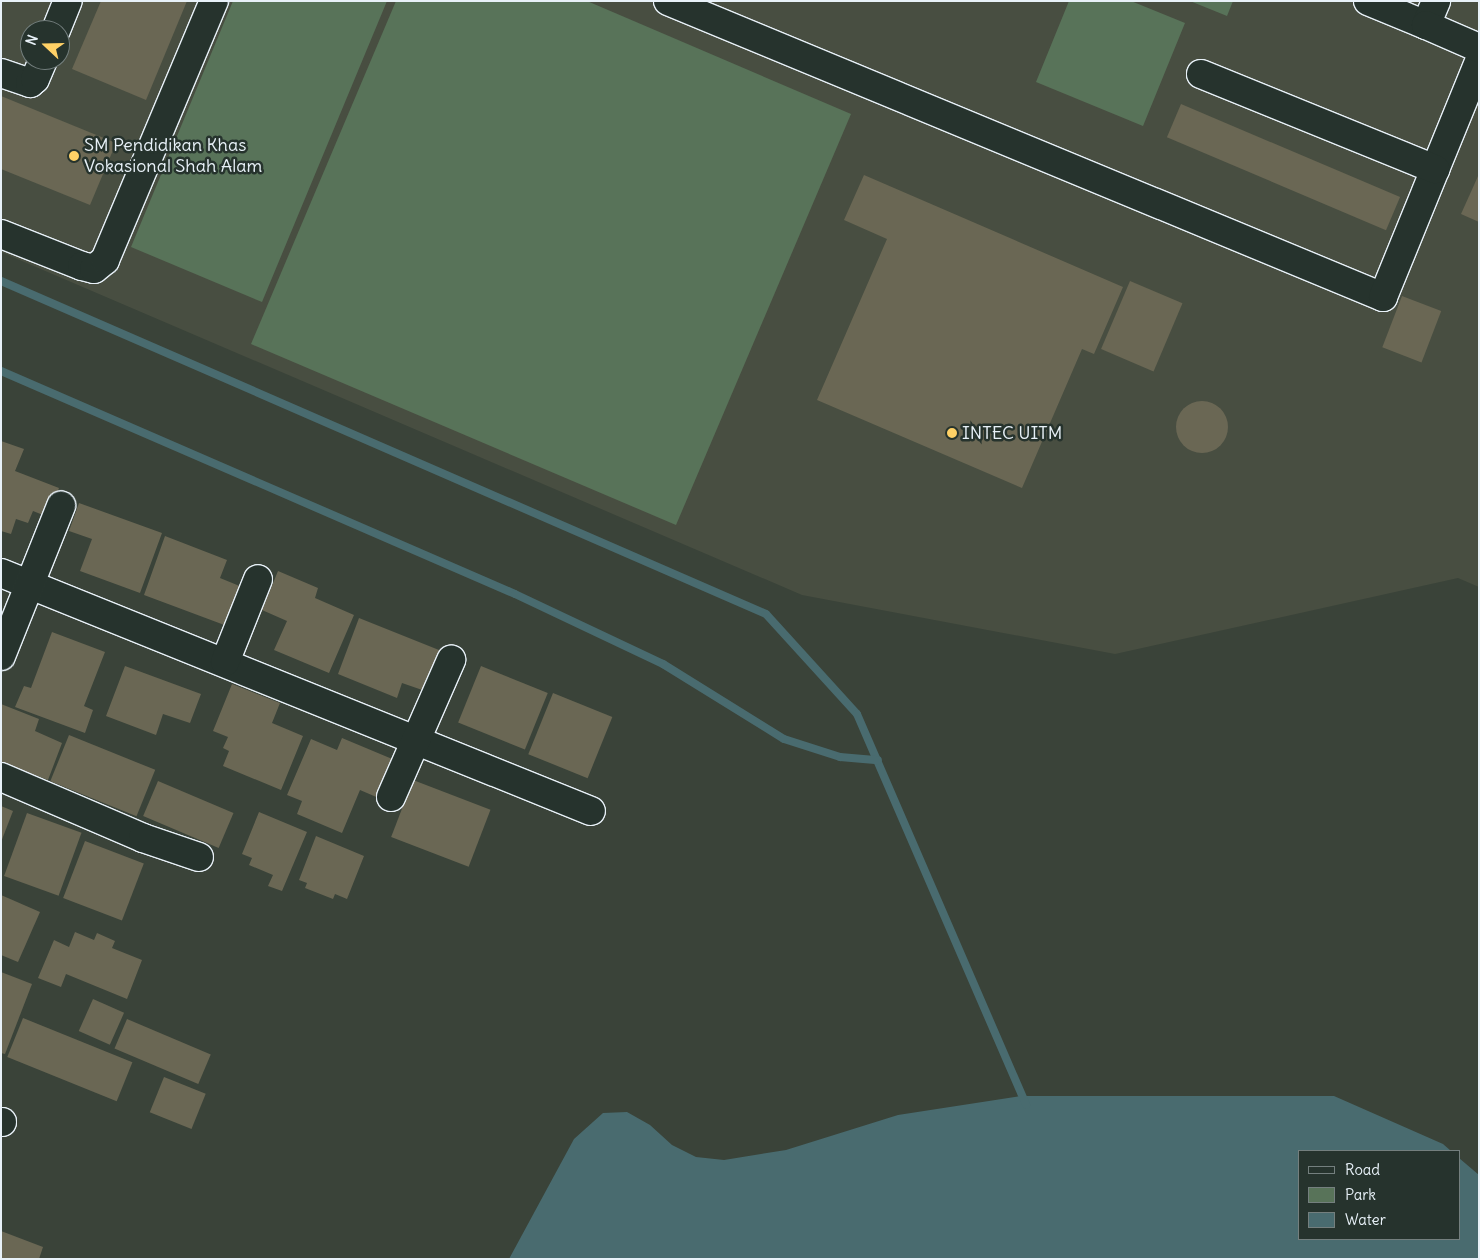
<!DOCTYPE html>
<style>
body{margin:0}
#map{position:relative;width:1480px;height:1260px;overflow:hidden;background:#3a4339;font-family:Delius,sans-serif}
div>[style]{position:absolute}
.built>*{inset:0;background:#484e41}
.green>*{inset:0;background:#587359}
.water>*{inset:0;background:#496b6f}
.stream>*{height:8px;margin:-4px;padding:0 4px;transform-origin:4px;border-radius:4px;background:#496b6f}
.building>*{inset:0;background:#6a6754;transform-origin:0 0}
.round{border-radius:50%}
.roads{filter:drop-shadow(1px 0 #e8f1f8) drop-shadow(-1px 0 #e8f1f8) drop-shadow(0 1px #e8f1f8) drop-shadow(0 -1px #e8f1f8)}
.minor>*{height:28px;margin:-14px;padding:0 14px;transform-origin:14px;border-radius:14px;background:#26332d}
.dots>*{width:14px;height:14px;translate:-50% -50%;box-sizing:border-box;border:2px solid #26332d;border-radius:50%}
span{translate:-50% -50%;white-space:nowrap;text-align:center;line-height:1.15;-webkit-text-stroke:5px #26332d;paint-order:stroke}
.poi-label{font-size:18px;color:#e8f1f8}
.left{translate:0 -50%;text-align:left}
.frame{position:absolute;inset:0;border:2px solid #e8f1f8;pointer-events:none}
.legend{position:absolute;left:1298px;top:1150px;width:162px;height:90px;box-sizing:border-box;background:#26332d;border:1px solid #747f7e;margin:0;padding:6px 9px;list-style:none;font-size:15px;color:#e8f1f8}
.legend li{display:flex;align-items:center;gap:10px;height:25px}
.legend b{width:25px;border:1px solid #747f7e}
.north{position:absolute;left:20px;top:20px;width:50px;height:50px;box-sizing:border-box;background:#26332d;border:1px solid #747f7e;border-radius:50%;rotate:291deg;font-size:14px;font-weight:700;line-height:20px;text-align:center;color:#e8f1f8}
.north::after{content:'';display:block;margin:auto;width:18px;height:22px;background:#ffd166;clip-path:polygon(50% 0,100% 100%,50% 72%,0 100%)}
</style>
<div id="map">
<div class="built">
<i style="clip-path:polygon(evenodd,1px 1px,1479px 1px,1479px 587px,1458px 578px,1115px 654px,802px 595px,1px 252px,1px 1px,30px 30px,60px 30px,60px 60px,30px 60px,30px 30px)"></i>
</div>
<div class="green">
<i style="clip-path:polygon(233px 1px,387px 1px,262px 302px,131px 247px)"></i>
<i style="clip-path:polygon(396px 1px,587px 1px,851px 114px,676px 525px,251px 344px)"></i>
<i style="clip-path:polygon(1069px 1px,1131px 1px,1185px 23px,1143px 126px,1036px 82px)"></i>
<i style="clip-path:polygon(1190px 1px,1233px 1px,1227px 16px)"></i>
</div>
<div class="water">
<i style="clip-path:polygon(1021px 1096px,1334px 1096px,1443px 1144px,1451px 1151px,1299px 1151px,1299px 1239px,1459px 1239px,1459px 1158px,1479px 1175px,1479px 1259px,509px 1259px,574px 1139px,603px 1113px,627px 1112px,650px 1125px,672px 1145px,696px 1157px,724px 1160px,786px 1150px,898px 1115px)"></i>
</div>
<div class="stream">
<i style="left:1px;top:281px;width:834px;rotate:23.52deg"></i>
<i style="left:766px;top:614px;width:135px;rotate:47.7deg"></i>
<i style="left:857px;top:714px;width:426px;rotate:66.6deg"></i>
<i style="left:1px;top:371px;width:560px;rotate:23.45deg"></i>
<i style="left:515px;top:594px;width:164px;rotate:25.3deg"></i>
<i style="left:663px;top:664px;width:142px;rotate:31.8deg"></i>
<i style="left:784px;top:739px;width:59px;rotate:17.8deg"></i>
<i style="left:840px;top:757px;width:38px;rotate:5deg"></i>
</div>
<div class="building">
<i style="clip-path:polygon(101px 1px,187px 1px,146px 100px,72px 69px)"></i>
<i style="clip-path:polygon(1px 96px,116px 143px,90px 205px,1px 169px)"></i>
<i style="left:1181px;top:104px;width:238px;height:36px;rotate:23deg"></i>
<i style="clip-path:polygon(1479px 174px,1479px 222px,1461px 214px)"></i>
<i style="clip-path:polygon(864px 175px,1123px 287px,1094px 354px,1082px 349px,1022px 488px,817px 400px,887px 239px,844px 220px)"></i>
<i style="left:1130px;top:281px;width:57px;height:74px;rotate:23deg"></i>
<i style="left:1402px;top:296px;width:42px;height:55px;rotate:21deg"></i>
<i class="round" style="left:1176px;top:401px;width:52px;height:52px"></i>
<i style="clip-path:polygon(1px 441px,24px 449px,15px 471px,59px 488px,48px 517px,33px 511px,28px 523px,16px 519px,11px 534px,1px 531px)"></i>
<i style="clip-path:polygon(79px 503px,162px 533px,140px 593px,80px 571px,92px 539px,69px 531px)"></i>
<i style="clip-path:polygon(165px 536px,227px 560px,220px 578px,242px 587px,227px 626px,144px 595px)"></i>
<i style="clip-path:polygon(278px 571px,318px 588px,315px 598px,354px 615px,329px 673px,274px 650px,287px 621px,262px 610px)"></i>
<i style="clip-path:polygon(359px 618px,444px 652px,428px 692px,402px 683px,397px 698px,338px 674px)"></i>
<i style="clip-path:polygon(52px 632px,105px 652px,84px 706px,93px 710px,85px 733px,15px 707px,24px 686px,31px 688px)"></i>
<i style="clip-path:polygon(125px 666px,201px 694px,190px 723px,163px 714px,156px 735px,106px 716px)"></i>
<i style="left:481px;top:666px;width:72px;height:61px;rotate:22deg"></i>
<i style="clip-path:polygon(232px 684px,280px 703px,272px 723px,303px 736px,281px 790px,223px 766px,229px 751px,223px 748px,228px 737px,213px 731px)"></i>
<i style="left:553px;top:693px;width:64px;height:66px;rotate:22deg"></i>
<i style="clip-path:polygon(1px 704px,39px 719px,35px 731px,62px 743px,48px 780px,19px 769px,15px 779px,1px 774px)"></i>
<i style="left:69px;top:735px;width:93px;height:50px;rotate:22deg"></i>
<i style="clip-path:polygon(342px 738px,397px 761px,381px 799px,360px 790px,342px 833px,297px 814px,302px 801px,287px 795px,311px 739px,337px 750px)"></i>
<i style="left:413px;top:780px;width:83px;height:61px;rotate:21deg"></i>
<i style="left:158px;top:781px;width:82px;height:38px;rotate:23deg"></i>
<i style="clip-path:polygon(1px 806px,13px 811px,1px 842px)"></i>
<i style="clip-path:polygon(259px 812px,307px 832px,282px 891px,268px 886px,273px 875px,249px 865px,252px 858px,242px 854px)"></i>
<i style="left:27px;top:813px;width:58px;height:67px;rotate:20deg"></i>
<i style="clip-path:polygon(316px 836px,364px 856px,347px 899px,335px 894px,333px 899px,305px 888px,307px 883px,299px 880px)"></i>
<i style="left:85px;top:841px;width:63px;height:61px;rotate:21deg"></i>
<i style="clip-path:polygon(1px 895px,40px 912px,18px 962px,1px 955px)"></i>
<i style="clip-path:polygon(75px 932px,94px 940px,97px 933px,115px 941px,112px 948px,142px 960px,127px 999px,66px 974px,61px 987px,38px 978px,54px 940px,69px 947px)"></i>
<i style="clip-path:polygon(1px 972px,32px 984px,5px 1054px,1px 1053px)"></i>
<i style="left:93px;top:999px;width:34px;height:35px;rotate:24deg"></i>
<i style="left:23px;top:1018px;width:118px;height:42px;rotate:22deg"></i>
<i style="left:127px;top:1019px;width:91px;height:32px;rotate:23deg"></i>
<i style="left:164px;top:1077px;width:45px;height:38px;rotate:22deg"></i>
<i style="clip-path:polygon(1px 1231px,43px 1247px,39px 1259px,1px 1259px)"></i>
</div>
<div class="roads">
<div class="minor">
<i style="left:668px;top:1px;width:774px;rotate:22.49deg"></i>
<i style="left:1383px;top:297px;width:254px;rotate:-67.8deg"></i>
<i style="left:1368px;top:1px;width:63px;rotate:22.5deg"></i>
<i style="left:1426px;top:25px;width:26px;rotate:-67deg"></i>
<i style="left:1426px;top:25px;width:58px;rotate:23.5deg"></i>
<i style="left:56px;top:30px;width:31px;rotate:-68deg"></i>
<i style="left:1px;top:73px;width:31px;rotate:19deg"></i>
<i style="left:30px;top:83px;width:6px;rotate:-39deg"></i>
<i style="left:35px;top:79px;width:21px;rotate:-67deg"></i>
<i style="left:1201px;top:74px;width:253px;rotate:22.1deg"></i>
<i style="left:1px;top:234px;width:87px;rotate:21.6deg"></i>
<i style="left:82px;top:266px;width:12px;rotate:14deg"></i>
<i style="left:94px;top:269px;width:14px;rotate:-39deg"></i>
<i style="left:105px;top:260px;width:281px;rotate:-67.2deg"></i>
<i style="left:1px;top:573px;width:636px;rotate:21.97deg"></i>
<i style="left:1px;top:656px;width:162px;rotate:-68.2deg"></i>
<i style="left:225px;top:662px;width:89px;rotate:-68.3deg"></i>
<i style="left:1px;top:777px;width:155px;rotate:23.2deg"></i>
<i style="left:143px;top:838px;width:59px;rotate:18.7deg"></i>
<i style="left:391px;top:797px;width:150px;rotate:-66.3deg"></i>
<i style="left:1px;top:1122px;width:1px"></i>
</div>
</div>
<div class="dots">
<i style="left:74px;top:156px;background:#ffd166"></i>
<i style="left:952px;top:433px;background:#ffd166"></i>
</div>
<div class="poi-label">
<span class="left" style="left:84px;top:156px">SM Pendidikan Khas<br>Vokasional Shah Alam</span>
<span class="left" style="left:962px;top:433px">INTEC UITM</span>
</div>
<div class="frame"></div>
<ul class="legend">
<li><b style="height:6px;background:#26332d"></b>Road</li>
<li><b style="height:14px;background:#587359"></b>Park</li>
<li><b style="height:14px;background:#496b6f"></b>Water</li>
</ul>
<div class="north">N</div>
</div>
